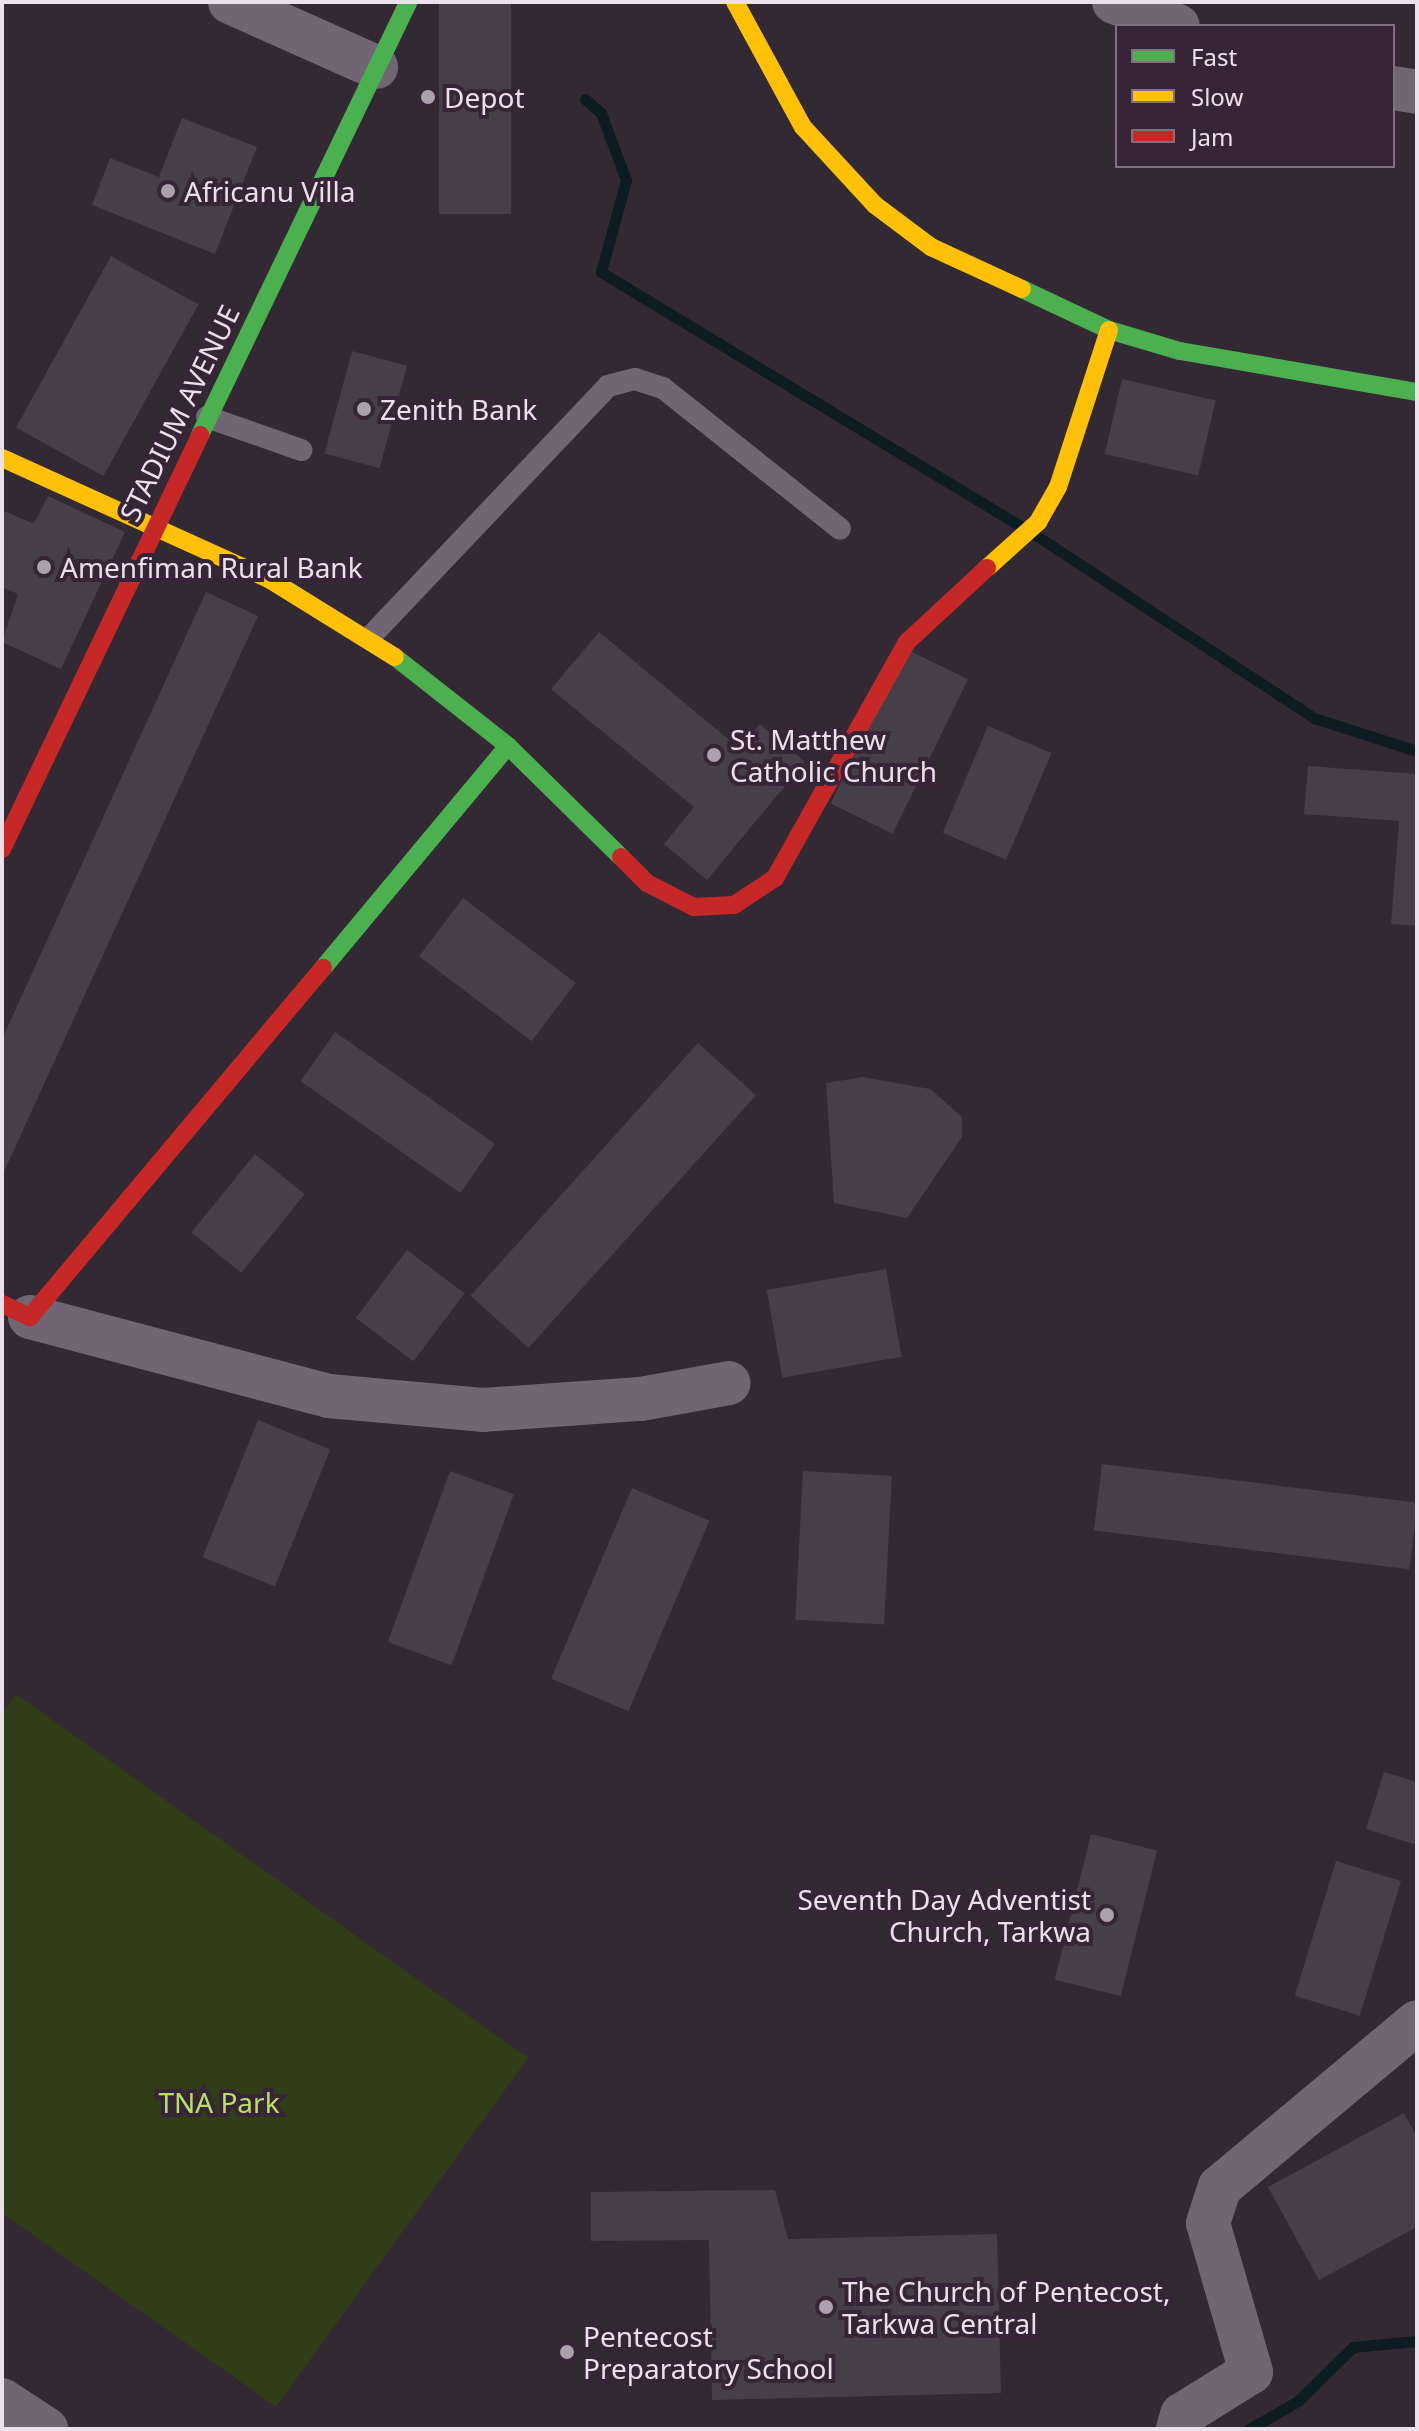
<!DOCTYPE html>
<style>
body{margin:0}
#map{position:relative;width:1419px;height:2431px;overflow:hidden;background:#332933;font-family:"Noto Sans",sans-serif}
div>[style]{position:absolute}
.green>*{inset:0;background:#313c18}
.stream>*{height:11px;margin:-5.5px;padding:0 5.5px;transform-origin:5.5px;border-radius:5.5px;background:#0d1c22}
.building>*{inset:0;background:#463e48;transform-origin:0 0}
.lane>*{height:22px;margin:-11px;padding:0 11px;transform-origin:11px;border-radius:11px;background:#716574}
.street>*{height:44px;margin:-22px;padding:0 22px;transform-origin:22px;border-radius:22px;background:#716574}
.fast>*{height:18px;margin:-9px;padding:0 9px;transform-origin:9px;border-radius:9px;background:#4caf50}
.slow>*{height:18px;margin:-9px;padding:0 9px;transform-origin:9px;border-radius:9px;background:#ffc107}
.jam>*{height:18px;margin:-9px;padding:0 9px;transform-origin:9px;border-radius:9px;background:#c62828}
.dots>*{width:22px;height:22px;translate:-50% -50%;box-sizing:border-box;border:4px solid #382438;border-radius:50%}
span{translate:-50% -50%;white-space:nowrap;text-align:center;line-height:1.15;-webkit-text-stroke:8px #382438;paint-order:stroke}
.poi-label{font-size:28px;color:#ede0ed}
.left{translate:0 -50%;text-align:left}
.right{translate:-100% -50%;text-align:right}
.street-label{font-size:28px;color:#ede0ed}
.park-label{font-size:28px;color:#b8e163}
.frame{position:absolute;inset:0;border:4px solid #ede0ed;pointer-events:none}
.legend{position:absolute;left:1115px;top:24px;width:280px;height:144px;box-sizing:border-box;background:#382438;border:2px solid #806f80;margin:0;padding:10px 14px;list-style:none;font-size:24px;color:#ede0ed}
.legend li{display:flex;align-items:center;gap:16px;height:40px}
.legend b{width:40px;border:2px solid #806f80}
</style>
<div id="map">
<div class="green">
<i style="clip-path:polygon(16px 1694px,528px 2058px,276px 2407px,2px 2213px,2px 1714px)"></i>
</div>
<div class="stream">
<i style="left:585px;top:99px;width:21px;rotate:41deg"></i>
<i style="left:601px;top:113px;width:72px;rotate:69.5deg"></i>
<i style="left:626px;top:180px;width:95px;rotate:105.2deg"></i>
<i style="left:601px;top:272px;width:489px;rotate:31.2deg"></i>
<i style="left:1037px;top:536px;width:331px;rotate:33.3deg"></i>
<i style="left:1314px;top:718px;width:108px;rotate:17.8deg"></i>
<i style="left:1249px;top:2429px;width:56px;rotate:-29.7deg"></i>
<i style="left:1298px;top:2401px;width:77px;rotate:-44.5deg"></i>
<i style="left:1353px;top:2347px;width:64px;rotate:-5.4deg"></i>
</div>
<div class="building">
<i style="left:439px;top:2px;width:72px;height:212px"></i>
<i style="clip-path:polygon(182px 118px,257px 147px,215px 254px,92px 205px,110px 158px,159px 177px)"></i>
<i style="left:111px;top:256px;width:100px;height:196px;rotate:29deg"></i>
<i style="left:352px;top:351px;width:57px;height:106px;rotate:15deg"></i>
<i style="left:1122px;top:379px;width:96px;height:77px;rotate:13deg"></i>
<i style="clip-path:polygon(48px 496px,125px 532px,61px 669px,2px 642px,18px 594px,2px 587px,2px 510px,34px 524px)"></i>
<i style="clip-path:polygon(206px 592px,258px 616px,2px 1176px,2px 1039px)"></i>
<i style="clip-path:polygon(599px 632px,739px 748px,760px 724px,805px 762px,707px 880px,664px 844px,694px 807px,551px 689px)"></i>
<i style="left:906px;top:649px;width:69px;height:172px;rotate:26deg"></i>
<i style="left:988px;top:726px;width:69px;height:116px;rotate:23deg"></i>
<i style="clip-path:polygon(1308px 766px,1417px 774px,1417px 926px,1391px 924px,1399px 821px,1304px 814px)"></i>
<i style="left:463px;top:898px;width:141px;height:73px;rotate:37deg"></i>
<i style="left:335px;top:1032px;width:195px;height:60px;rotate:35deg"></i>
<i style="left:698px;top:1043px;width:78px;height:340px;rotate:42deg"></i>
<i style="clip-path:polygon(863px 1077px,930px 1089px,962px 1117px,962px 1137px,907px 1218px,834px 1203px,826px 1083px)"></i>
<i style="left:255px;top:1154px;width:64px;height:101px;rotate:39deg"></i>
<i style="left:407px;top:1250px;width:72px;height:85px;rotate:37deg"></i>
<i style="left:886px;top:1269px;width:89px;height:121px;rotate:80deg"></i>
<i style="left:258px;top:1420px;width:78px;height:148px;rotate:22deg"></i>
<i style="left:1102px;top:1464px;width:318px;height:67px;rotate:7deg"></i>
<i style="left:450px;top:1471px;width:68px;height:182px;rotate:20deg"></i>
<i style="left:803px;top:1471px;width:89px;height:149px;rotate:3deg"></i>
<i style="left:632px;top:1488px;width:84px;height:207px;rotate:23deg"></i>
<i style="clip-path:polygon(1384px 1772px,1417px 1782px,1417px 1845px,1366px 1829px)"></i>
<i style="left:1091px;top:1834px;width:68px;height:150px;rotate:14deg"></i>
<i style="left:1336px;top:1861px;width:68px;height:141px;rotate:17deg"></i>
<i style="clip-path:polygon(1404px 2113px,1417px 2137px,1417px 2227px,1319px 2280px,1268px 2187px)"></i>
<i style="clip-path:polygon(775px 2190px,788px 2239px,997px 2234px,1001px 2393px,712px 2400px,709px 2240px,591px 2241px,591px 2192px)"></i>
</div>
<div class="lane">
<i style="left:207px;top:417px;width:100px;rotate:19.3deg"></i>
<i style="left:370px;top:637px;width:346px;rotate:-46.5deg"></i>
<i style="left:608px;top:386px;width:28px;rotate:-15deg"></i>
<i style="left:635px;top:379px;width:29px;rotate:18deg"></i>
<i style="left:663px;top:388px;width:226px;rotate:38.5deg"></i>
</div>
<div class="street">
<i style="left:230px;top:2px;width:160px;rotate:24deg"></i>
<i style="left:1114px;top:2px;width:68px;rotate:20.6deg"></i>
<i style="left:1393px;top:88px;width:24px;rotate:9deg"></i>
<i style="left:30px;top:1317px;width:309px;rotate:14.8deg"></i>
<i style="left:329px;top:1396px;width:154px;rotate:5.2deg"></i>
<i style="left:482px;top:1410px;width:159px;rotate:-4deg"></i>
<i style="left:641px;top:1399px;width:89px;rotate:-10.3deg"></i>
<i style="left:2px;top:2400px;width:53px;rotate:33.4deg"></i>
<i style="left:1178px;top:2429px;width:15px;rotate:-74deg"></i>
<i style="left:1182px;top:2415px;width:81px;rotate:-31.9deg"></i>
<i style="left:1251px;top:2372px;width:155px;rotate:-106.1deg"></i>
<i style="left:1208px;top:2223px;width:38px;rotate:-72deg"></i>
<i style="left:1220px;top:2187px;width:257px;rotate:-39.9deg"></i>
</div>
<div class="fast">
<i style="left:1022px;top:289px;width:96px;rotate:25.2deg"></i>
<i style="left:1109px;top:330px;width:74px;rotate:16.5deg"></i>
<i style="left:1180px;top:351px;width:241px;rotate:9.8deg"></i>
<i style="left:200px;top:435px;width:480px;rotate:-64.3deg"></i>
<i style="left:395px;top:657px;width:144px;rotate:38.2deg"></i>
<i style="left:508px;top:746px;width:158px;rotate:44.5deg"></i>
<i style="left:323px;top:968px;width:289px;rotate:-50.2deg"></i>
</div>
<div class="slow">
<i style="left:735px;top:2px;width:142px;rotate:61.5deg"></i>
<i style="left:803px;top:127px;width:106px;rotate:47.3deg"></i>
<i style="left:875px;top:205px;width:70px;rotate:36.9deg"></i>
<i style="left:931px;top:247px;width:100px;rotate:24.8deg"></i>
<i style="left:2px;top:458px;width:293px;rotate:24.4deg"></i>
<i style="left:269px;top:579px;width:148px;rotate:31.8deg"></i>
<i style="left:987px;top:568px;width:69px;rotate:-42deg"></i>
<i style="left:1038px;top:522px;width:40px;rotate:-60.3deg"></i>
<i style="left:1058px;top:487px;width:165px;rotate:-72deg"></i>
</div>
<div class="jam">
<i style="left:2px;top:849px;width:459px;rotate:-64.4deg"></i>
<i style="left:621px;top:857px;width:37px;rotate:45deg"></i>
<i style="left:647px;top:883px;width:53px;rotate:27.1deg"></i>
<i style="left:694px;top:907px;width:40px;rotate:-2.9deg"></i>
<i style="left:734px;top:905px;width:49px;rotate:-33.4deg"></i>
<i style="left:775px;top:878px;width:270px;rotate:-60.8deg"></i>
<i style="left:907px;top:642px;width:109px;rotate:-42.8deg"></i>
<i style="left:2px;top:1304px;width:31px;rotate:25deg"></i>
<i style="left:30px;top:1317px;width:456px;rotate:-50deg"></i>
</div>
<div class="dots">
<i style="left:428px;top:97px;background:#aca0ac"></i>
<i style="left:168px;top:191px;background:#aca0ac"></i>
<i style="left:364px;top:409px;background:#aca0ac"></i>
<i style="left:44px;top:567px;background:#aca0ac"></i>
<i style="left:714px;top:755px;background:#aca0ac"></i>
<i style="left:1107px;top:1915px;background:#aca0ac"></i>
<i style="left:826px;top:2307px;background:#aca0ac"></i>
<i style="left:567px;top:2352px;background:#aca0ac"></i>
</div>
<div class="poi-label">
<span class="left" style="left:444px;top:97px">Depot</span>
<span class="left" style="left:184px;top:191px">Africanu Villa</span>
<span class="left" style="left:380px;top:409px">Zenith Bank</span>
<span class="left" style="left:60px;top:567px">Amenfiman Rural Bank</span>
<span class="left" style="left:730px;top:755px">St. Matthew<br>Catholic Church</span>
<span class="right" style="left:1091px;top:1915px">Seventh Day Adventist<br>Church, Tarkwa</span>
<span class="left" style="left:842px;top:2307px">The Church of Pentecost,<br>Tarkwa Central</span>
<span class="left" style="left:583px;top:2352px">Pentecost<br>Preparatory School</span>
</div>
<div class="street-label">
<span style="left:179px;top:413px;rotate:-64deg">STADIUM AVENUE</span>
</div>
<div class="park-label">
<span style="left:219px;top:2102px">TNA Park</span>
</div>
<div class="frame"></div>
<ul class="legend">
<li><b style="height:10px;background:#4caf50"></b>Fast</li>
<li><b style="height:10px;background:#ffc107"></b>Slow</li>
<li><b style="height:10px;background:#c62828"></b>Jam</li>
</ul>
</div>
